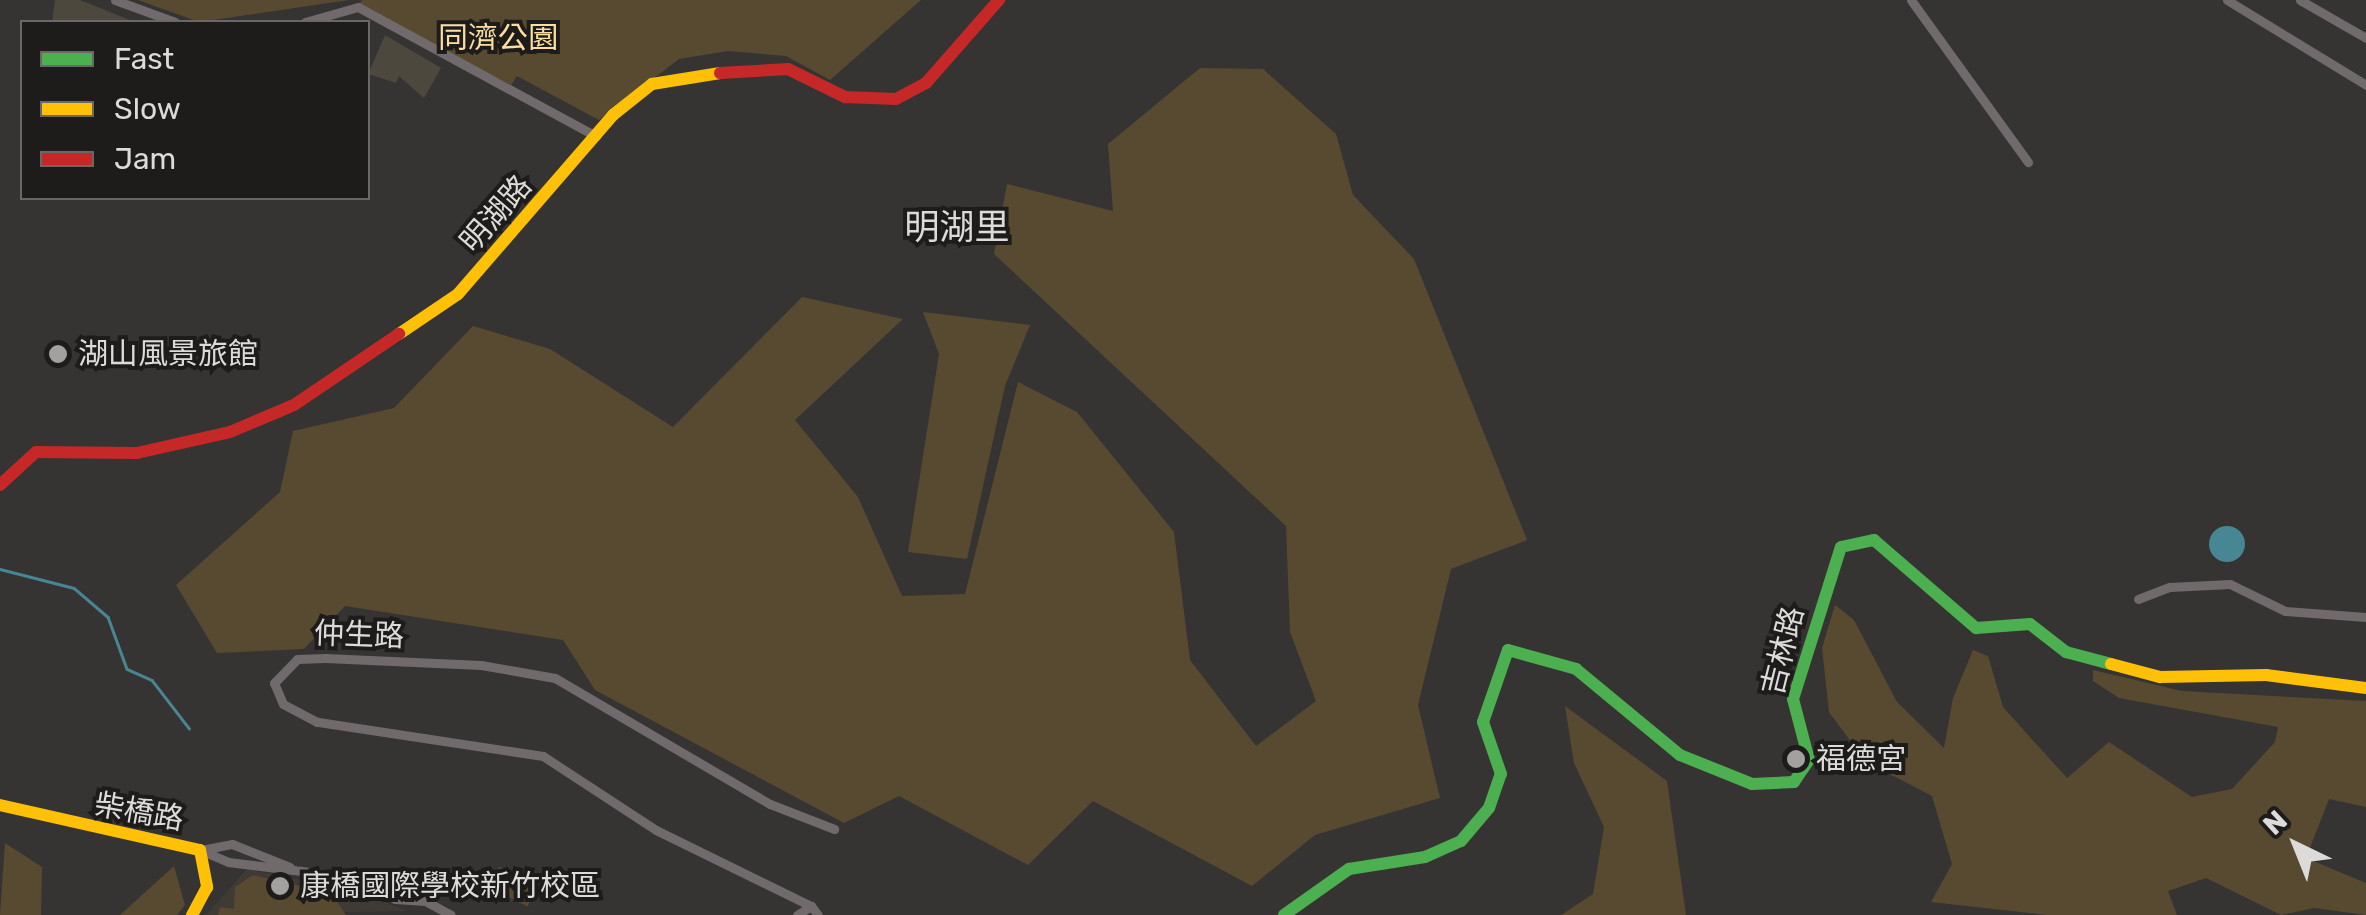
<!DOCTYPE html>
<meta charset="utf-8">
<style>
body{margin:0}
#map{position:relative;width:2366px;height:915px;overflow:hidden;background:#353433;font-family:Rubik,"Noto Sans TC",sans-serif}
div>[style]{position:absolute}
.built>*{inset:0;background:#3f3b34}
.green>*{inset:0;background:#574a30;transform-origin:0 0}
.water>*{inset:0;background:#478793}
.round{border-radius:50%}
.stream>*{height:2.5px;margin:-1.25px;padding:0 1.25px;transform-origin:1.25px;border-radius:1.25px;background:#478793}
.building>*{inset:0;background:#4d483e}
.street>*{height:9px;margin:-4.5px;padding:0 4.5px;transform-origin:4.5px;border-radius:4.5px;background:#716a6c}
.fast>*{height:12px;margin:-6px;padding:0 6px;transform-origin:6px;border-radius:6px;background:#4caf50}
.slow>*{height:12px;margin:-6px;padding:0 6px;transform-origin:6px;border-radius:6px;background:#ffc107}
.jam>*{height:12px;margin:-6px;padding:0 6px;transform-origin:6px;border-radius:6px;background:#c62828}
.dots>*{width:28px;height:28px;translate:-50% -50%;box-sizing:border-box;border:5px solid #1d1c1b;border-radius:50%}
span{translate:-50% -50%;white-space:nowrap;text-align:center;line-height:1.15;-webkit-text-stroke:8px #1d1c1b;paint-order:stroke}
.park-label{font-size:30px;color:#fcdea3}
.street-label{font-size:30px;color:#dcdbd9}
.poi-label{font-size:30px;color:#dcdbd9}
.left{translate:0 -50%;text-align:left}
.quarter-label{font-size:35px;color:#dcdbd9}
.legend{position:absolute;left:20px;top:20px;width:350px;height:180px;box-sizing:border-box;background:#1d1c1b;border:2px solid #696867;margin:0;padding:12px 18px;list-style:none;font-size:30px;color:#dcdbd9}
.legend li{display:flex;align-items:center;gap:20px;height:50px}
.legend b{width:50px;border:2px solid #696867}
.north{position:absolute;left:2246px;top:795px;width:100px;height:100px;-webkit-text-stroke:8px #1d1c1b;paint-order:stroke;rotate:317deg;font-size:28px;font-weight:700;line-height:40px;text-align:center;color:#dcdbd9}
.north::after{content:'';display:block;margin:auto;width:35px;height:45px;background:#dcdbd9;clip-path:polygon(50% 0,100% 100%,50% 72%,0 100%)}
</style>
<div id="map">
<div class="built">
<i style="clip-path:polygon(247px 869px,360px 892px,407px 911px,206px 915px)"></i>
</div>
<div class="green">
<i style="clip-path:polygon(138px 0,349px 0,199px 22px)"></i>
<i style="clip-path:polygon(362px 0,921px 0,830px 80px,786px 56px,728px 51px,679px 59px,599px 120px,517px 76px,511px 85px,358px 7px)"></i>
<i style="clip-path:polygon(1200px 68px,1263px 69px,1336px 134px,1353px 195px,1414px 259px,1527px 540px,1451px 569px,1418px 705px,1440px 798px,1315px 835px,1252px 886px,1093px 801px,1028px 865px,899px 796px,844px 823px,595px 690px,563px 640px,345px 606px,304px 649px,217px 653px,176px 585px,280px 492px,293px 431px,394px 408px,473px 326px,550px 349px,673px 427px,802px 297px,903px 319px,795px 420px,858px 497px,902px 596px,965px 594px,1018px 382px,1077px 412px,1174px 532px,1190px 660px,1256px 746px,1316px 701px,1290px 632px,1286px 526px,994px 254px,1007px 184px,1113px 211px,1108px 144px)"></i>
<i style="clip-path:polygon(923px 312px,1030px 325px,1005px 386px,967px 559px,908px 552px,939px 354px)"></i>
<i style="clip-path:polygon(1835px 605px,1854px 620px,1897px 702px,1944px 748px,1953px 698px,1973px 650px,1988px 656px,2003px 707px,2067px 778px,2109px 742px,2192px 797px,2232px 789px,2275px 742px,2278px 727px,2119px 698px,2093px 681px,2093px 670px,2182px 691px,2366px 701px,2366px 807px,2329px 799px,2306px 858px,2366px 883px,2366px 915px,2314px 908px,2281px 915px,2206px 878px,2168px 891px,2177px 915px,2047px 915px,1931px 902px,1952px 864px,1932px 796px,1865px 761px,1829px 712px,1822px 648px)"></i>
<i style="clip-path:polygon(1565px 706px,1667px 781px,1686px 915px,1561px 915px,1593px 894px,1604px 827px,1574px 763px)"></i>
<i style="clip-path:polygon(5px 843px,42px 867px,41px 915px,0 915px)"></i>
<i style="clip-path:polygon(174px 866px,185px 905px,177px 915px,120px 915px)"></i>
<i style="left:499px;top:867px;width:43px;height:23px;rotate:26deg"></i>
<i style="clip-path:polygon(253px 875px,331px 893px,346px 915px,218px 915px,220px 907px,234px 909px,235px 887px)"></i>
</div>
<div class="water">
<i class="round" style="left:2209px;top:526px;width:36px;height:36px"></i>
</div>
<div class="stream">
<i style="left:0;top:569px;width:76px;rotate:14.4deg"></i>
<i style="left:74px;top:588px;width:45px;rotate:40.5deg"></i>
<i style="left:108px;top:617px;width:55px;rotate:69.9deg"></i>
<i style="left:127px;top:669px;width:27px;rotate:24deg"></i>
<i style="left:152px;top:680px;width:61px;rotate:52.4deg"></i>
</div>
<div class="building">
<i style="clip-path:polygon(55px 0,80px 0,135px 22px,52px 22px)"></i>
<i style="clip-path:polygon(385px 35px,441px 68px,424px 98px,399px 76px,396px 83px,368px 74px)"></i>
</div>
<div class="street">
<i style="left:115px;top:0;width:64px;rotate:20.1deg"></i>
<i style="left:1911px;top:0;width:200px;rotate:54.2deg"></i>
<i style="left:2227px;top:0;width:163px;rotate:31.4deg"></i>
<i style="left:2300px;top:0;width:76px;rotate:29.9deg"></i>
<i style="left:305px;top:22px;width:55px;rotate:-15.8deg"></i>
<i style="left:358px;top:7px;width:271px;rotate:28.5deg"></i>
<i style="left:2138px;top:599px;width:34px;rotate:-21deg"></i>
<i style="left:2170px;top:587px;width:60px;rotate:-2.9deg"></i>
<i style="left:2230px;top:584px;width:61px;rotate:26.1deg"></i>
<i style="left:2285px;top:611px;width:81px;rotate:4.2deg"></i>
<i style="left:200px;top:850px;width:30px;rotate:23deg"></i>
<i style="left:228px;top:862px;width:163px;rotate:7deg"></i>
<i style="left:390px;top:882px;width:69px;rotate:28.4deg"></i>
<i style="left:201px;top:850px;width:32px;rotate:-11deg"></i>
<i style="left:232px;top:844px;width:62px;rotate:21.6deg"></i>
<i style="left:371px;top:884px;width:28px;rotate:32deg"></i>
<i style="left:395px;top:899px;width:27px;rotate:4deg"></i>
<i style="left:811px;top:906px;width:173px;rotate:-153.9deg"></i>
<i style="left:656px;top:830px;width:135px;rotate:-146.8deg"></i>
<i style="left:543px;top:756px;width:229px;rotate:-171.4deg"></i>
<i style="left:317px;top:722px;width:38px;rotate:-152deg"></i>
<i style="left:283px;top:704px;width:23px;rotate:-113deg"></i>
<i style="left:274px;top:683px;width:33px;rotate:-46deg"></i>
<i style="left:297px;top:659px;width:28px;rotate:-2deg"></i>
<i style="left:325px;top:658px;width:156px;rotate:2.6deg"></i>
<i style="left:481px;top:665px;width:75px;rotate:10deg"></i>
<i style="left:555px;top:678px;width:249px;rotate:30.4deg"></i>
<i style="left:770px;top:804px;width:69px;rotate:21.3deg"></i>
<i style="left:797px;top:915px;width:17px;rotate:-33deg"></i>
<i style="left:811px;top:906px;width:11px;rotate:52deg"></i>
</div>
<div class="fast">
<i style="left:1284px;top:915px;width:80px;rotate:-35.3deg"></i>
<i style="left:1349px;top:869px;width:77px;rotate:-9deg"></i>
<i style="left:1425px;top:857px;width:39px;rotate:-24deg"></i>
<i style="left:1461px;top:841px;width:43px;rotate:-49.7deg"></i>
<i style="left:1489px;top:808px;width:36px;rotate:-71deg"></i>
<i style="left:1501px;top:774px;width:55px;rotate:-109.1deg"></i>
<i style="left:1483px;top:722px;width:76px;rotate:-70.9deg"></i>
<i style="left:1508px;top:650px;width:71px;rotate:15.6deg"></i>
<i style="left:1576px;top:669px;width:135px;rotate:39.6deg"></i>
<i style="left:1680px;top:755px;width:78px;rotate:21.9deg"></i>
<i style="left:1752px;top:784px;width:42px;rotate:-2.7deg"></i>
<i style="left:1794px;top:782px;width:27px;rotate:-56deg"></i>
<i style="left:1809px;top:760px;width:63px;rotate:-104.7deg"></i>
<i style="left:1793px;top:699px;width:159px;rotate:-72.5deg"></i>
<i style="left:1841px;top:547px;width:34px;rotate:-12deg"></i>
<i style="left:1874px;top:540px;width:135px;rotate:40.8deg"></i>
<i style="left:1976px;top:628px;width:54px;rotate:-4.2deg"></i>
<i style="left:2030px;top:624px;width:46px;rotate:37.9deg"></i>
<i style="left:2066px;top:652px;width:47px;rotate:14.9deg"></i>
</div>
<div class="slow">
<i style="left:399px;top:334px;width:71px;rotate:-34.1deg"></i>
<i style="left:458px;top:294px;width:237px;rotate:-49.1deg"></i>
<i style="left:613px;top:115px;width:50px;rotate:-38.5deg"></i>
<i style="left:652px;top:84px;width:69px;rotate:-9.2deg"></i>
<i style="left:2111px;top:664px;width:51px;rotate:14.9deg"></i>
<i style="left:2160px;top:677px;width:106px;rotate:-1.1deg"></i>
<i style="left:2266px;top:675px;width:101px;rotate:7.4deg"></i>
<i style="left:0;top:805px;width:205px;rotate:12.7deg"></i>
<i style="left:200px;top:850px;width:38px;rotate:79deg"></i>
<i style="left:207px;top:887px;width:32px;rotate:118deg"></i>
</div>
<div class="jam">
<i style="left:720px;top:73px;width:68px;rotate:-3.4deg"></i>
<i style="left:788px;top:69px;width:64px;rotate:26.2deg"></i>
<i style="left:845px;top:97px;width:51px;rotate:2.2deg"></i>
<i style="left:896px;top:99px;width:34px;rotate:-28deg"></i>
<i style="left:926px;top:83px;width:111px;rotate:-48.7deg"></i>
<i style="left:0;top:485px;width:49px;rotate:-42.5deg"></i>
<i style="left:36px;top:452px;width:101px;rotate:0.6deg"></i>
<i style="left:137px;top:453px;width:95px;rotate:-12.7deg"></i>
<i style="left:230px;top:432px;width:69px;rotate:-22.9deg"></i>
<i style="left:294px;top:405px;width:127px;rotate:-34.1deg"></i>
</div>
<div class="dots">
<i style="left:58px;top:354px;background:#a2a19f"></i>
<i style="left:1796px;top:759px;background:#a2a19f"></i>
<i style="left:280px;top:886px;background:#a2a19f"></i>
</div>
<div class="park-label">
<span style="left:498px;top:38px">同濟公園</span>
</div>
<div class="street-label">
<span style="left:496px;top:214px;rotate:-49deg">明湖路</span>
<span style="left:359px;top:635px;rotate:2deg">仲生路</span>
<span style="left:1783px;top:651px;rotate:-76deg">吉林路</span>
<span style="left:139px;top:812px;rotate:10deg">柴橋路</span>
</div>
<div class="poi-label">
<span class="left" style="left:78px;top:354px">湖山風景旅館</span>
<span class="left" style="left:1816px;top:759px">福德宮</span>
<span class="left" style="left:300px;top:886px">康橋國際學校新竹校區</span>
</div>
<div class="quarter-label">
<span style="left:957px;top:227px">明湖里</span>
</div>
<ul class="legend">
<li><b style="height:12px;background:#4caf50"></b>Fast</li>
<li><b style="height:12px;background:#ffc107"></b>Slow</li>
<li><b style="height:12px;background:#c62828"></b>Jam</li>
</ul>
<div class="north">N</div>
</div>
